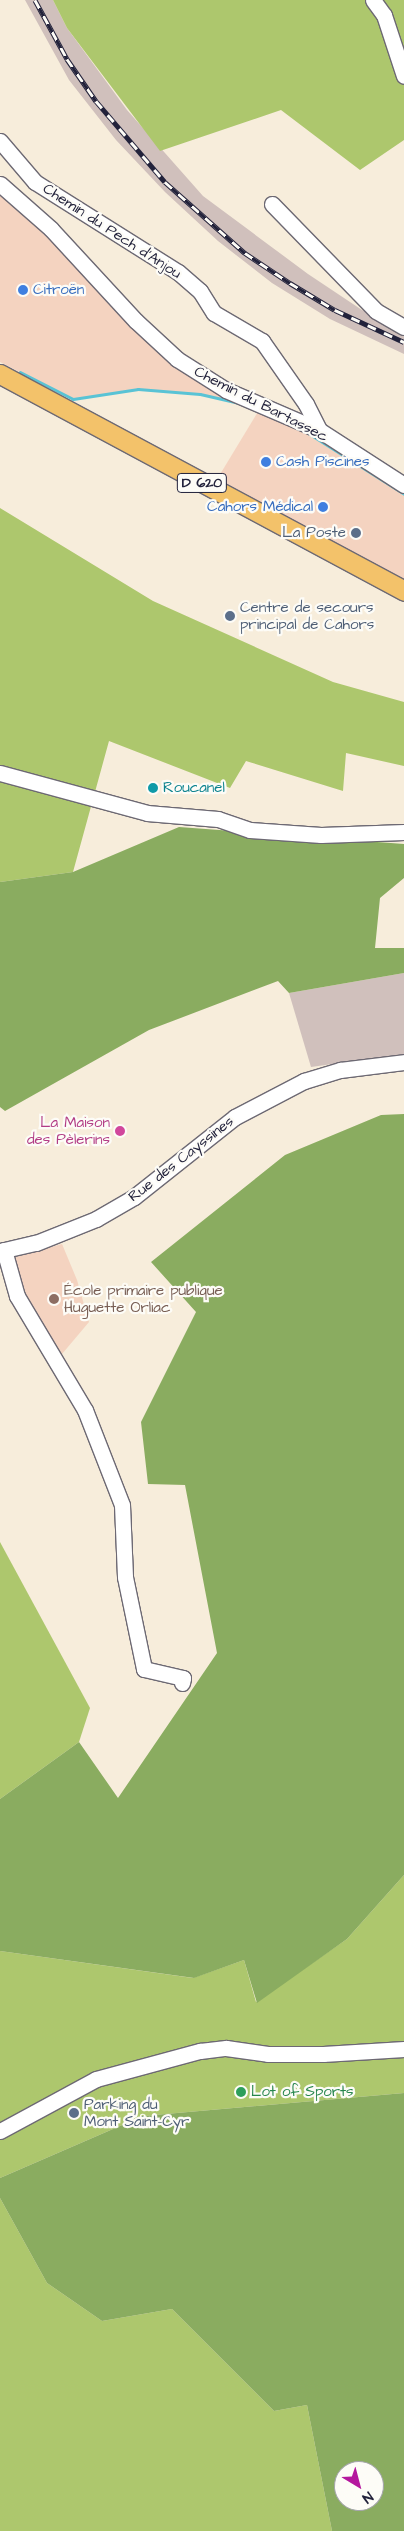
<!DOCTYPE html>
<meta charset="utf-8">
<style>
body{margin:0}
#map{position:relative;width:404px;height:2531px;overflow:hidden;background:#f7eddb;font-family:"Architects Daughter",sans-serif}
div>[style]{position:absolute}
.built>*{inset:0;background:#f4d3c0}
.industrial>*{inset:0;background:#d0c0bc}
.green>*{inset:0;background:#adc76d}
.forest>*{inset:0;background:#8aac60}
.stream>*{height:3px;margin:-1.5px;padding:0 1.5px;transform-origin:1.5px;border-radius:1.5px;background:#59c3d5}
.roads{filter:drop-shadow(1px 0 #6d6973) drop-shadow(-1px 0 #6d6973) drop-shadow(0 1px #6d6973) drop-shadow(0 -1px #6d6973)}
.minor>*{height:15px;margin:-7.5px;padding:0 7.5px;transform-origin:7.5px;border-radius:7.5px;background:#fff}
.major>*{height:19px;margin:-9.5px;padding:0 9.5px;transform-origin:9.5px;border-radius:9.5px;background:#f3c26a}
.rail>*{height:5px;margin-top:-2.5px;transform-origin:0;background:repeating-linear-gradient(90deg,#fdfcf7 0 9px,#22223b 0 18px);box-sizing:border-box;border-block:1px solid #22223b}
.dots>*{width:14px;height:14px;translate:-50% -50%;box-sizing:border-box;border:2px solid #fdfcf7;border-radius:50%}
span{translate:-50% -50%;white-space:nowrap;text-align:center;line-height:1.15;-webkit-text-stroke:4.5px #fdfcf7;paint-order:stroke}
.shield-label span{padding:1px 4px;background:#fdfcf7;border:1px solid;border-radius:4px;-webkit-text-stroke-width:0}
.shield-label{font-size:14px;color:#22223b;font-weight:700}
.street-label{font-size:15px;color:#22223b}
.shop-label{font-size:15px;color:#366cbe}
.left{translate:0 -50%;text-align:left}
.right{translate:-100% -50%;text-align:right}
.service-label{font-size:15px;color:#4e5e75}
.culture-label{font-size:15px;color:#0d838f}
.hotel-label{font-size:15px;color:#b23c85}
.education-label{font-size:15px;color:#785e54}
.leisure-label{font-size:15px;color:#27864d}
.north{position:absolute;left:334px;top:2461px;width:50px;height:50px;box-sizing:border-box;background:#fdfcf7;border:1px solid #a5a5ac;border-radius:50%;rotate:143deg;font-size:14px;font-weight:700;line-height:20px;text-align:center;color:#22223b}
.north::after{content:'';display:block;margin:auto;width:18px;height:22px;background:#b5179e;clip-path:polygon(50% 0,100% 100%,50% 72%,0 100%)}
</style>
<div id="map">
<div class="built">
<i style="clip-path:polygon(0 192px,51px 236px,124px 314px,238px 403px,200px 394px,138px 389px,73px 399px,0 362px)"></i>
<i style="clip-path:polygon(259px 410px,294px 424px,404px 494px,404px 581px,216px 481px)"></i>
<i style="clip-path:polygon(62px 1244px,77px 1280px,89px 1322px,62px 1354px,28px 1307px,12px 1258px)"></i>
</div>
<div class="industrial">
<i style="clip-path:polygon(25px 0,53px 0,67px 28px,127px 110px,203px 196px,308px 274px,362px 310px,404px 330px,404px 354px,330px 319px,272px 283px,218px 241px,165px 192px,116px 140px,69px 80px)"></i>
<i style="clip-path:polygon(404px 973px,404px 1054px,311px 1067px,289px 993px)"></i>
</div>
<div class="green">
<i style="clip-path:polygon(53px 0,404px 0,404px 140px,360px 170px,281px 110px,160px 151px,67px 28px)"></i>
<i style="clip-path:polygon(0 508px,153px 601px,333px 682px,404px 702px,404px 766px,346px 753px,343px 791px,246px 761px,230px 788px,109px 741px,73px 872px,0 882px)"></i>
<i style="clip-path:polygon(0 1542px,90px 1708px,79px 1742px,0 1799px)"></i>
<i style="clip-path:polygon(404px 1875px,404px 2093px,143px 2116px,0 2178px,0 1951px,193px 1978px,244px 1960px,256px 2002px,347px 1939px)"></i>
<i style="clip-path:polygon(0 2198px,47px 2283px,102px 2321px,172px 2309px,274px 2411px,307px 2405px,332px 2531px,0 2531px)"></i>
</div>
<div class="forest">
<i style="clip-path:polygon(179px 827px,404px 844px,404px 878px,380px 898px,375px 948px,404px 948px,404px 973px,289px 993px,278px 981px,149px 1030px,5px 1111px,0 1107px,0 882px,73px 872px)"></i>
<i style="clip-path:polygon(404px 1114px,404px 1875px,347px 1939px,257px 2003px,244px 1960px,194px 1978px,0 1951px,0 1799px,79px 1742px,118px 1798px,217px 1653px,185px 1485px,148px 1484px,141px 1422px,196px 1312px,151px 1262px,285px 1155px,381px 1115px)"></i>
<i style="clip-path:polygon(evenodd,404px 2093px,404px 2531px,332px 2531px,307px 2405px,274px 2411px,172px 2309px,102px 2321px,47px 2283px,0 2198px,0 2178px,143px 2116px,404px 2093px,344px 2471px,374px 2471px,374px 2501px,344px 2501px,344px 2471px)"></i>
</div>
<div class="stream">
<i style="left:20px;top:372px;width:59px;rotate:27deg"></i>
<i style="left:73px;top:399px;width:66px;rotate:-8.7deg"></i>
<i style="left:138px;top:389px;width:62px;rotate:4.6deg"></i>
<i style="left:200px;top:394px;width:39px;rotate:13deg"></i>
<i style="left:308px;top:433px;width:114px;rotate:32.4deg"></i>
</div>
<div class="roads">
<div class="minor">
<i style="left:373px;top:0;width:19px;rotate:54deg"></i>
<i style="left:384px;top:15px;width:64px;rotate:71.8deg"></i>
<i style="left:0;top:141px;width:54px;rotate:49.5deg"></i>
<i style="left:35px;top:182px;width:169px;rotate:32.2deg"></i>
<i style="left:178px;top:272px;width:29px;rotate:41deg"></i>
<i style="left:200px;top:291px;width:26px;rotate:58deg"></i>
<i style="left:214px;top:313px;width:56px;rotate:30.3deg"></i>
<i style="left:262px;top:341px;width:77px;rotate:55.1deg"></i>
<i style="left:306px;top:404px;width:29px;rotate:63deg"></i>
<i style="left:0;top:184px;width:68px;rotate:41.4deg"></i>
<i style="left:51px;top:229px;width:125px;rotate:47.3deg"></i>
<i style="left:136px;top:321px;width:56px;rotate:42.8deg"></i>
<i style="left:177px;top:359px;width:58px;rotate:32.3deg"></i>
<i style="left:226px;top:390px;width:101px;rotate:23.3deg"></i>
<i style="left:319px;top:430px;width:101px;rotate:32.9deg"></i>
<i style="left:272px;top:204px;width:149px;rotate:45.8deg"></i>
<i style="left:376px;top:311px;width:32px;rotate:30deg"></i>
<i style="left:0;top:773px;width:152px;rotate:15.2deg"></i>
<i style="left:147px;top:813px;width:71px;rotate:4.8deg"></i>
<i style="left:218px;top:819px;width:34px;rotate:19deg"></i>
<i style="left:250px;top:830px;width:71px;rotate:4deg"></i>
<i style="left:321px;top:835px;width:83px;rotate:-2.1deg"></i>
<i style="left:4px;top:1250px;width:48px;rotate:74.2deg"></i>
<i style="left:17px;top:1296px;width:133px;rotate:59.2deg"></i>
<i style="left:85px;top:1410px;width:102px;rotate:68.7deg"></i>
<i style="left:122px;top:1505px;width:72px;rotate:87.6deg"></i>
<i style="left:125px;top:1577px;width:94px;rotate:78.3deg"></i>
<i style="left:144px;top:1669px;width:40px;rotate:13deg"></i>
<i style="left:183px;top:1678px;width:5px;rotate:101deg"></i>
<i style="left:0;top:1251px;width:37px;rotate:-13deg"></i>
<i style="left:36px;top:1243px;width:65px;rotate:-21.8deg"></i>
<i style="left:96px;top:1219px;width:44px;rotate:-30.1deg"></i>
<i style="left:134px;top:1197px;width:129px;rotate:-38.4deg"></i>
<i style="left:235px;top:1117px;width:78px;rotate:-27.6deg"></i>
<i style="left:304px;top:1081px;width:38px;rotate:-17deg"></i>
<i style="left:340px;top:1070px;width:64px;rotate:-7.1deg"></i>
<i style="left:0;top:2131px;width:109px;rotate:-28.4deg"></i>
<i style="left:96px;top:2079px;width:108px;rotate:-15.1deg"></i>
<i style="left:200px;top:2051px;width:26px;rotate:-7deg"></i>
<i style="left:226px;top:2048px;width:42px;rotate:8.1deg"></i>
<i style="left:268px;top:2054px;width:55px"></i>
<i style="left:323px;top:2054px;width:81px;rotate:-3.5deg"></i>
</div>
<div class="major">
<i style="left:0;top:374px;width:459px;rotate:28.2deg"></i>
</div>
</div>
<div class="rail">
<i style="left:35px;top:0;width:67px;rotate:61.5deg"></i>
<i style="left:67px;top:59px;width:51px;rotate:55.4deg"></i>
<i style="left:96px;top:101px;width:106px;rotate:49.6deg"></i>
<i style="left:165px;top:182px;width:107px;rotate:41.6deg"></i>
<i style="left:245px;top:253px;width:54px;rotate:33.7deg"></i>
<i style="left:290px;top:283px;width:52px;rotate:31deg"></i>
<i style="left:335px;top:310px;width:76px;rotate:24.9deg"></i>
</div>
<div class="dots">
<i style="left:23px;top:290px;background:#3f7fe0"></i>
<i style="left:266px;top:462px;background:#3f7fe0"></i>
<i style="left:323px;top:507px;background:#3f7fe0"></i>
<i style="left:356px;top:533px;background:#5c6f8a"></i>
<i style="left:230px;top:616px;background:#5c6f8a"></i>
<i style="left:153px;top:788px;background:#0f9aa8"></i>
<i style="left:120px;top:1131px;background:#d1479c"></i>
<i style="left:54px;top:1299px;background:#8d6e63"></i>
<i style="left:241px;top:2092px;background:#2e9e5b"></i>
<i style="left:74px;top:2113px;background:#5c6f8a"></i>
</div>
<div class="shield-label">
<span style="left:202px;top:483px">D 620</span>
</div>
<div class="street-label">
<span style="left:112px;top:231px;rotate:33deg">Chemin du Pech d'Anjou</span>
<span style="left:261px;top:404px;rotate:27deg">Chemin du Bartassec</span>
<span style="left:181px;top:1159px;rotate:-38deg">Rue des Cayssines</span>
</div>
<div class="shop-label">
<span class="left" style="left:33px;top:290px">Citroën</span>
<span class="left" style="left:276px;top:462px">Cash Piscines</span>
<span class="right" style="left:313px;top:507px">Cahors Médical</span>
</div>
<div class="service-label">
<span class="right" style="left:346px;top:533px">La Poste</span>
<span class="left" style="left:240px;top:616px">Centre de secours<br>principal de Cahors</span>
<span class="left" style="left:84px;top:2113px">Parking du<br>Mont Saint-Cyr</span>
</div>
<div class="culture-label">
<span class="left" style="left:163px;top:788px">Roucanel</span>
</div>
<div class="hotel-label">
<span class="right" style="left:110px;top:1131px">La Maison<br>des Pèlerins</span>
</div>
<div class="education-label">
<span class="left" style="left:64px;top:1299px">École primaire publique<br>Huguette Orliac</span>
</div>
<div class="leisure-label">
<span class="left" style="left:251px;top:2092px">Lot of Sports</span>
</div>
<div class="north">N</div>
</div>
